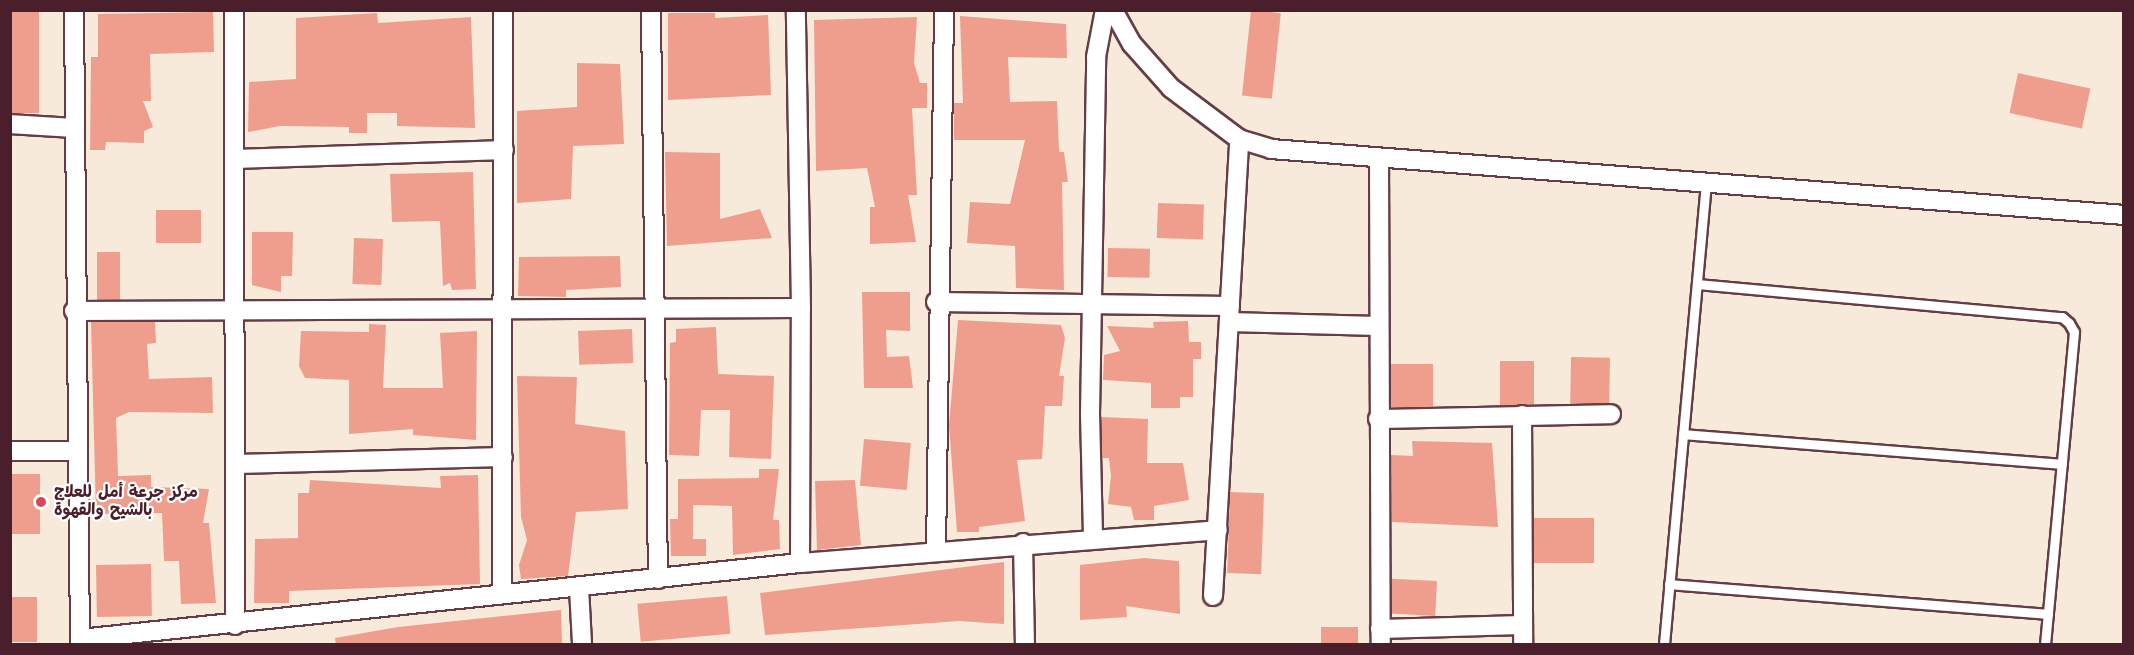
<!DOCTYPE html>
<meta charset="utf-8">
<style>
body{margin:0}
#map{position:relative;width:2134px;height:655px;overflow:hidden;background:#f8eada;font-family:Kalam,"Playpen Sans Arabic",sans-serif}
div>[style]{position:absolute}
.building>*{inset:0;background:#ef9e8d;transform-origin:0 0}
.roads{filter:drop-shadow(2px 0 #643d45) drop-shadow(-2px 0 #643d45) drop-shadow(0 2px #643d45) drop-shadow(0 -2px #643d45)}
.lane>*{height:9px;margin:-4.5px;padding:0 4.5px;transform-origin:4.5px;border-radius:4.5px;background:#fff}
.street>*{height:18px;margin:-9px;padding:0 9px;transform-origin:9px;border-radius:9px;background:#fff}
.dots>*{width:16px;height:16px;translate:-50% -50%;box-sizing:border-box;border:3px solid #fff;border-radius:50%}
span{translate:-50% -50%;white-space:nowrap;text-align:center;line-height:1.15;-webkit-text-stroke:4.5px #fff;paint-order:stroke}
.poi-label{font-size:16px;color:#4a1f2b;font-weight:700}
.left{translate:0 -50%;text-align:left}
.frame{position:absolute;inset:0;border:12px solid #4a1f2b;pointer-events:none}
</style>
<div id="map">
<div class="building">
<i style="left:10px;top:10px;width:29px;height:103px"></i>
<i style="left:1251px;top:10px;width:30px;height:86px;rotate:6deg"></i>
<i style="clip-path:polygon(213px 12px,214px 52px,150px 54px,151px 101px,143px 101px,153px 127px,144px 131px,144px 143px,106px 142px,105px 150px,90px 150px,91px 57px,98px 57px,98px 14px)"></i>
<i style="clip-path:polygon(377px 13px,378px 23px,471px 17px,475px 128px,397px 126px,397px 113px,367px 113px,367px 133px,349px 133px,349px 127px,280px 126px,248px 132px,249px 82px,296px 79px,296px 18px)"></i>
<i style="clip-path:polygon(668px 13px,715px 13px,715px 18px,768px 15px,771px 95px,668px 100px)"></i>
<i style="clip-path:polygon(960px 16px,1066px 24px,1067px 58px,1008px 57px,1010px 102px,1057px 101px,1059px 152px,1064px 152px,1068px 182px,1062px 182px,1064px 290px,1016px 288px,1015px 246px,967px 243px,970px 202px,1010px 204px,1025px 140px,954px 140px,954px 103px,963px 103px)"></i>
<i style="clip-path:polygon(917px 17px,914px 63px,920px 83px,927px 83px,927px 108px,912px 108px,917px 195px,908px 195px,916px 242px,870px 244px,870px 207px,875px 207px,867px 168px,816px 171px,814px 20px)"></i>
<i style="clip-path:polygon(577px 63px,620px 64px,624px 144px,573px 146px,571px 199px,517px 203px,517px 111px,577px 107px)"></i>
<i style="left:2018px;top:73px;width:74px;height:41px;rotate:12deg"></i>
<i style="clip-path:polygon(665px 152px,720px 153px,720px 219px,760px 209px,772px 238px,667px 246px)"></i>
<i style="clip-path:polygon(473px 172px,476px 289px,452px 290px,450px 283px,443px 286px,440px 221px,392px 222px,390px 174px)"></i>
<i style="left:1158px;top:203px;width:46px;height:35px;rotate:2deg"></i>
<i style="left:156px;top:210px;width:45px;height:33px"></i>
<i style="clip-path:polygon(252px 232px,293px 232px,292px 276px,281px 276px,281px 292px,252px 285px)"></i>
<i style="left:354px;top:238px;width:29px;height:46px;rotate:2deg"></i>
<i style="left:1108px;top:248px;width:42px;height:29px;rotate:1deg"></i>
<i style="left:97px;top:252px;width:23px;height:48px"></i>
<i style="clip-path:polygon(620px 256px,621px 287px,566px 290px,566px 297px,518px 296px,519px 257px)"></i>
<i style="clip-path:polygon(862px 292px,910px 292px,910px 331px,886px 330px,887px 357px,909px 356px,913px 388px,864px 388px)"></i>
<i style="clip-path:polygon(958px 320px,1061px 325px,1065px 338px,1059px 376px,1064px 376px,1062px 406px,1045px 406px,1042px 459px,1017px 460px,1025px 521px,979px 527px,979px 532px,957px 532px,949px 425px)"></i>
<i style="clip-path:polygon(1188px 321px,1189px 342px,1201px 342px,1201px 359px,1193px 359px,1193px 397px,1180px 397px,1180px 408px,1151px 408px,1151px 383px,1103px 380px,1104px 355px,1120px 351px,1107px 326px,1154px 328px,1153px 322px)"></i>
<i style="clip-path:polygon(91px 322px,155px 322px,156px 343px,147px 344px,149px 379px,212px 377px,213px 413px,129px 412px,116px 418px,118px 476px,151px 475px,151px 487px,209px 489px,203px 523px,209px 523px,216px 603px,181px 604px,179px 561px,164px 561px,162px 513px,96px 514px)"></i>
<i style="clip-path:polygon(369px 324px,386px 325px,383px 388px,443px 388px,440px 333px,477px 331px,476px 440px,413px 435px,413px 429px,349px 434px,349px 380px,305px 378px,299px 366px,301px 331px,369px 332px)"></i>
<i style="clip-path:polygon(716px 327px,718px 374px,774px 376px,771px 459px,729px 457px,730px 410px,701px 410px,699px 456px,669px 455px,670px 343px,676px 342px,676px 329px)"></i>
<i style="left:632px;top:329px;width:34px;height:54px;rotate:88deg"></i>
<i style="left:1571px;top:357px;width:39px;height:47px;rotate:1deg"></i>
<i style="left:1500px;top:361px;width:34px;height:44px"></i>
<i style="left:1391px;top:364px;width:42px;height:43px"></i>
<i style="clip-path:polygon(517px 376px,577px 377px,575px 424px,625px 431px,628px 509px,576px 512px,568px 576px,521px 579px,519px 565px,527px 540px,521px 517px)"></i>
<i style="clip-path:polygon(1101px 417px,1148px 419px,1147px 463px,1183px 463px,1189px 500px,1154px 506px,1154px 520px,1134px 520px,1131px 507px,1108px 504px,1111px 476px,1109px 458px,1102px 458px)"></i>
<i style="left:864px;top:439px;width:47px;height:47px;rotate:5deg"></i>
<i style="clip-path:polygon(1412px 441px,1492px 443px,1498px 527px,1392px 522px,1391px 455px,1413px 456px)"></i>
<i style="clip-path:polygon(759px 469px,779px 469px,773px 520px,779px 520px,780px 549px,733px 555px,732px 506px,693px 505px,693px 539px,706px 539px,706px 556px,671px 556px,670px 519px,678px 519px,678px 479px,759px 478px)"></i>
<i style="left:10px;top:474px;width:30px;height:60px"></i>
<i style="clip-path:polygon(478px 475px,480px 584px,289px 591px,289px 603px,254px 603px,255px 539px,298px 538px,298px 493px,309px 493px,310px 480px,441px 488px,440px 476px)"></i>
<i style="clip-path:polygon(855px 480px,861px 545px,817px 550px,815px 481px)"></i>
<i style="left:1230px;top:492px;width:34px;height:81px;rotate:2deg"></i>
<i style="left:1534px;top:518px;width:60px;height:45px"></i>
<i style="clip-path:polygon(1144px 558px,1179px 561px,1180px 614px,1126px 606px,1127px 617px,1080px 620px,1080px 565px)"></i>
<i style="clip-path:polygon(1004px 562px,1004px 624px,959px 621px,765px 635px,760px 593px)"></i>
<i style="left:151px;top:564px;width:52px;height:55px;rotate:89deg"></i>
<i style="left:1437px;top:581px;width:35px;height:45px;rotate:93deg"></i>
<i style="left:727px;top:596px;width:38px;height:90px;rotate:85deg"></i>
<i style="left:10px;top:597px;width:27px;height:45px"></i>
<i style="clip-path:polygon(561px 610px,562px 645px,336px 645px,335px 638px,398px 627px)"></i>
<i style="left:1321px;top:627px;width:37px;height:18px"></i>
</div>
<div class="roads">
<div class="lane">
<i style="left:1697px;top:284px;width:366px;rotate:5.2deg"></i>
<i style="left:2062px;top:317px;width:9px;rotate:41deg"></i>
<i style="left:2069px;top:323px;width:10px;rotate:61deg"></i>
<i style="left:2074px;top:332px;width:313px;rotate:95.3deg"></i>
<i style="left:1683px;top:434px;width:380px;rotate:4.5deg"></i>
<i style="left:1669px;top:584px;width:380px;rotate:4.5deg"></i>
<i style="left:1664px;top:644px;width:462px;rotate:-84.8deg"></i>
</div>
<div class="street">
<i style="left:74px;top:10px;width:634px;rotate:89.46deg"></i>
<i style="left:234px;top:10px;width:615px;rotate:89.91deg"></i>
<i style="left:651px;top:10px;width:569px;rotate:89.3deg"></i>
<i style="left:1113px;top:10px;width:39px;rotate:61deg"></i>
<i style="left:1132px;top:44px;width:59px;rotate:48.4deg"></i>
<i style="left:1171px;top:88px;width:85px;rotate:36.9deg"></i>
<i style="left:1239px;top:139px;width:34px;rotate:17deg"></i>
<i style="left:1271px;top:149px;width:856px;rotate:4.42deg"></i>
<i style="left:10px;top:124px;width:63px;rotate:3.6deg"></i>
<i style="left:1379px;top:158px;width:486px;rotate:89.8deg"></i>
<i style="left:236px;top:159px;width:268px;rotate:-1.9deg"></i>
<i style="left:936px;top:302px;width:294px;rotate:0.8deg"></i>
<i style="left:74px;top:311px;width:727px;rotate:-0.24deg"></i>
<i style="left:801px;top:308px;width:298px;rotate:-91deg"></i>
<i style="left:1229px;top:322px;width:149px;rotate:1.5deg"></i>
<i style="left:1522px;top:415px;width:229px;rotate:89.7deg"></i>
<i style="left:1378px;top:419px;width:233px;rotate:-1.2deg"></i>
<i style="left:10px;top:451px;width:65px"></i>
<i style="left:237px;top:464px;width:266px;rotate:-1.5deg"></i>
<i style="left:1093px;top:536px;width:122px;rotate:-91.4deg"></i>
<i style="left:1090px;top:414px;width:357px;rotate:-89deg"></i>
<i style="left:1096px;top:57px;width:48px;rotate:-79.2deg"></i>
<i style="left:1023px;top:543px;width:101px;rotate:88.9deg"></i>
<i style="left:936px;top:551px;width:541px;rotate:-89.15deg"></i>
<i style="left:800px;top:563px;width:255px;rotate:-89.8deg"></i>
<i style="left:579px;top:588px;width:56px;rotate:86.9deg"></i>
<i style="left:502px;top:594px;width:584px;rotate:-89.9deg"></i>
<i style="left:1213px;top:596px;width:458px;rotate:-86.7deg"></i>
<i style="left:1380px;top:629px;width:142px;rotate:-1.6deg"></i>
<i style="left:80px;top:639px;width:724px;rotate:-6.03deg"></i>
<i style="left:800px;top:563px;width:419px;rotate:-4.5deg"></i>
</div>
</div>
<div class="dots">
<i style="left:41px;top:502px;background:#d1495b"></i>
</div>
<div class="poi-label">
<span class="left" style="left:54px;top:502px">مركز جرعة أمل للعلاج<br>بالشيح والقهوة</span>
</div>
<div class="frame"></div>
</div>
